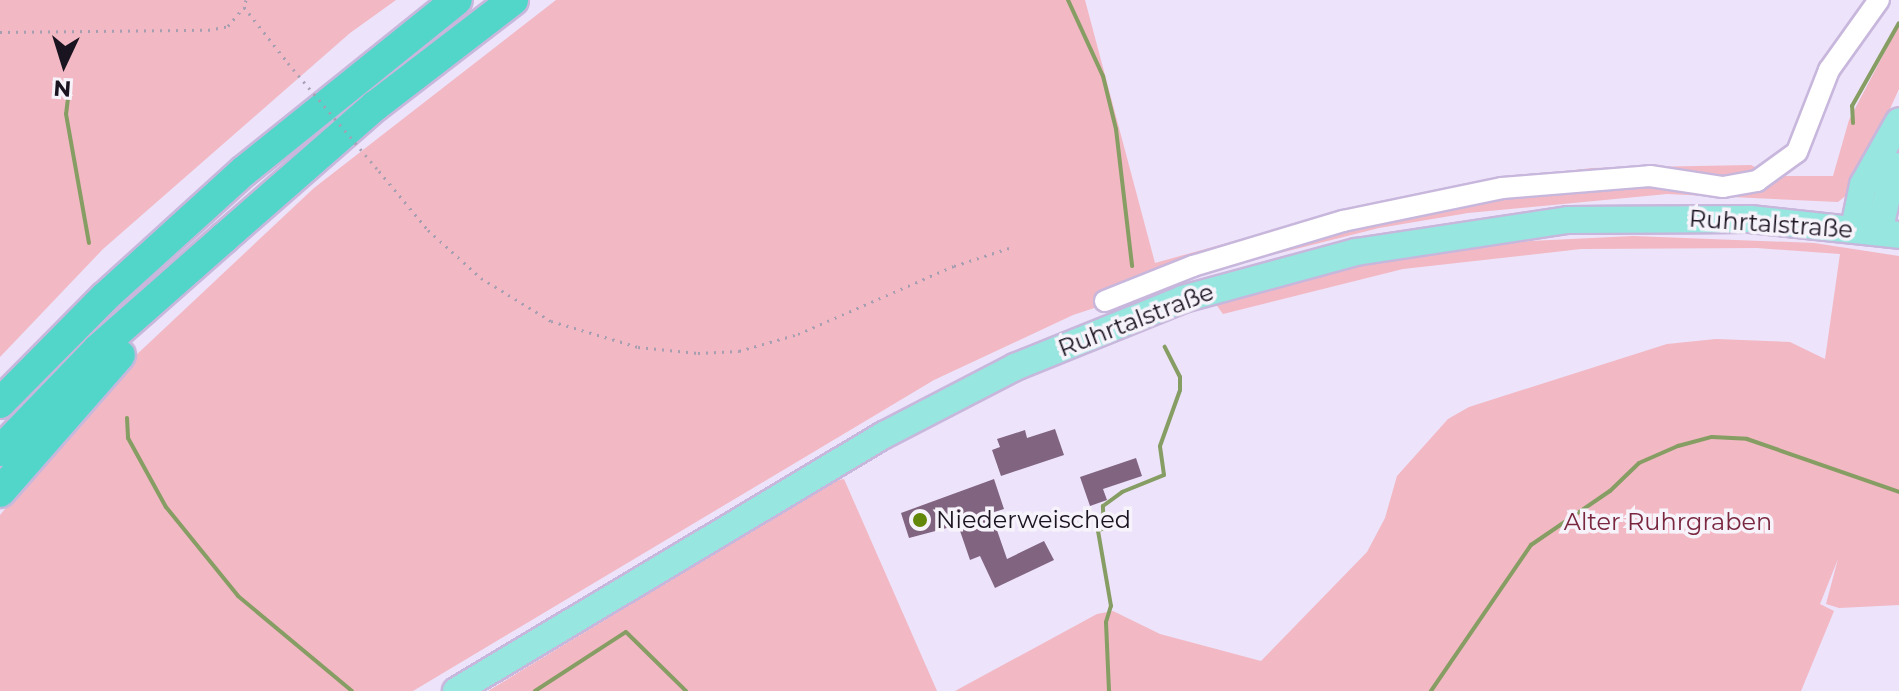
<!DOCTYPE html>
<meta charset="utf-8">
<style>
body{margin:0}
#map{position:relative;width:1899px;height:691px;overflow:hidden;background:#ede3fa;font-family:Montserrat,sans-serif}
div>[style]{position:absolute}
.green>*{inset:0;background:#f2b8c3}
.stream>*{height:4px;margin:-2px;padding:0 2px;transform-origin:2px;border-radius:2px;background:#869d63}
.building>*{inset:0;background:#806480}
.path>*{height:3px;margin-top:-1.5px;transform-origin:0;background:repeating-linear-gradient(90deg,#a69eb1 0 2px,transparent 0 8px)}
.roads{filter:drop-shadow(2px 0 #c8b7dc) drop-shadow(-2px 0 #c8b7dc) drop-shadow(0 2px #c8b7dc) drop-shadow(0 -2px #c8b7dc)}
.minor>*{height:20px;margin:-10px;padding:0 10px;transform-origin:10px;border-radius:10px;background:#fff}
.major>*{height:26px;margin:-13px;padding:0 13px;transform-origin:13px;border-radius:13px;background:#97e6df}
.highway>*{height:30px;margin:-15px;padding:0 15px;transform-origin:15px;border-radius:15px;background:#52d6c9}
.path-bridge>*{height:3px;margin-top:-1.5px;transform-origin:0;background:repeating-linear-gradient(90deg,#a69eb1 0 2px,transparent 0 8px)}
.dots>*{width:22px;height:22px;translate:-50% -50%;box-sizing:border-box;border:4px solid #f7f3fb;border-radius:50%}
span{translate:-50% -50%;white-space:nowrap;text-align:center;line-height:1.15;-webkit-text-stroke:7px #f7f3fb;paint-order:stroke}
.street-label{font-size:24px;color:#1a1421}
.poi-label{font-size:24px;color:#1a1421}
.left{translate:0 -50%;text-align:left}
.park-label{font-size:24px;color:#79273f}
.north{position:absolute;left:24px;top:24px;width:80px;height:80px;-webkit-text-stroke:6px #f7f3fb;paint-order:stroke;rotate:184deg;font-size:22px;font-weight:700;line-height:32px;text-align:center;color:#1a1421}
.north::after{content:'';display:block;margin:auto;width:28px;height:36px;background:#1a1421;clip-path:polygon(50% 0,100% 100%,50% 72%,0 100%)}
</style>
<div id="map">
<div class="green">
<i style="clip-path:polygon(0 0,396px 0,350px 33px,103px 249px,0 357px)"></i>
<i style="clip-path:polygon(556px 0,1085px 0,1155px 263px,1338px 212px,1513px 177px,1592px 168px,1751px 165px,1772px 176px,1833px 176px,1849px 120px,1899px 25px,1899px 89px,1853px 190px,1838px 202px,1667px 194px,1468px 213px,1379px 228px,1204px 272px,1073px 315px,934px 380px,413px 691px,0 691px,0 515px,133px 358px,314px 188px)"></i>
<i style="clip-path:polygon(1633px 236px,1814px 243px,1899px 256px,1899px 605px,1839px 608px,1826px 604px,1838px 559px,1820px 604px,1834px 611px,1801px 691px,955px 691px,1097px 614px,1113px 611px,1160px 634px,1261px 661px,1367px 552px,1385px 518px,1397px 476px,1448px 419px,1469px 407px,1667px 344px,1716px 339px,1790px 342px,1825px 359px,1840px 254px,1757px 248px,1581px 249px,1403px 269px,1223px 314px,1215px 303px,1396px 257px,1530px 241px)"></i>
<i style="clip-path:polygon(844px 479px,937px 691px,488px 691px,834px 481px)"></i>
</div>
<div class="stream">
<i style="left:1068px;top:0;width:84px;rotate:65.3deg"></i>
<i style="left:1103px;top:76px;width:55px;rotate:76.2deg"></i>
<i style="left:1116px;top:129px;width:138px;rotate:83.3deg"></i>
<i style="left:70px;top:82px;width:32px;rotate:97deg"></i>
<i style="left:66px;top:114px;width:131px;rotate:79.9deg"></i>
<i style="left:1853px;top:123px;width:17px;rotate:-93deg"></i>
<i style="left:1852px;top:106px;width:95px;rotate:-60.5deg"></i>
<i style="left:127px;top:418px;width:20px;rotate:87deg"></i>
<i style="left:128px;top:438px;width:79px;rotate:61.2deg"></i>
<i style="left:166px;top:507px;width:114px;rotate:51deg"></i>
<i style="left:238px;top:596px;width:148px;rotate:39.8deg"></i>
<i style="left:535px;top:691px;width:108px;rotate:-33deg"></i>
<i style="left:626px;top:632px;width:84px;rotate:44.5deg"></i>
<i style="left:1109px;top:691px;width:69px;rotate:-92.5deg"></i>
<i style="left:1106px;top:622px;width:17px;rotate:-73deg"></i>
<i style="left:1111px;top:606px;width:76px;rotate:-99.8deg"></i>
<i style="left:1098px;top:531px;width:7px;rotate:-27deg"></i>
<i style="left:1104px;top:528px;width:22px;rotate:-93deg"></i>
<i style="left:1103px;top:506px;width:24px;rotate:-36deg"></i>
<i style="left:1122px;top:492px;width:45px;rotate:-22deg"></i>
<i style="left:1164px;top:475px;width:29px;rotate:-98deg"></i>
<i style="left:1160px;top:446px;width:59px;rotate:-70.3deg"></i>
<i style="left:1180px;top:390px;width:13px;rotate:-90deg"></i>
<i style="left:1180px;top:377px;width:34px;rotate:-117deg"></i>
<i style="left:1431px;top:691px;width:177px;rotate:-55.6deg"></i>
<i style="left:1531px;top:545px;width:96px;rotate:-34.4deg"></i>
<i style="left:1610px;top:491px;width:40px;rotate:-44deg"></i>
<i style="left:1639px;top:463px;width:43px;rotate:-23.6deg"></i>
<i style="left:1678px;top:446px;width:35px;rotate:-15deg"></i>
<i style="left:1712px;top:437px;width:35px;rotate:3deg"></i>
<i style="left:1747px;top:439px;width:161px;rotate:19.2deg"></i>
</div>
<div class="building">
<i style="clip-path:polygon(1055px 429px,1064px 455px,1001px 476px,992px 450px,1000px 447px,997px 439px,1025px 430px,1027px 438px)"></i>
<i style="clip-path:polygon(1136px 458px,1142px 476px,1103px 489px,1107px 500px,1090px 506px,1080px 477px)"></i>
<i style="clip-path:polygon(994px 479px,1004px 509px,991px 513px,1007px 559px,1044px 541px,1054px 560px,995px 588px,980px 556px,970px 560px,958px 525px,909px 538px,901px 513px)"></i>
</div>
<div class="path">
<i style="left:246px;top:0;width:7px;rotate:106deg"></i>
<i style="left:244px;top:7px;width:71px;rotate:51.8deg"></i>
<i style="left:0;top:32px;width:208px;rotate:-0.6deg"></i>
<i style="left:208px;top:30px;width:20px;rotate:-11deg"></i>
<i style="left:228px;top:26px;width:25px;rotate:-50deg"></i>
<i style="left:379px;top:171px;width:77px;rotate:50.3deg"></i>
<i style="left:428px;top:230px;width:72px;rotate:42.2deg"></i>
<i style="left:481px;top:278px;width:82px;rotate:31.6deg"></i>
<i style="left:551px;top:321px;width:91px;rotate:16.6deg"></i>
<i style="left:638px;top:347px;width:60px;rotate:5.7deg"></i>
<i style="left:698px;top:353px;width:41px;rotate:-2.8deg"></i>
<i style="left:739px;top:351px;width:61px;rotate:-16.1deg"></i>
<i style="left:798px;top:334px;width:170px;rotate:-23.6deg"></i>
<i style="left:954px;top:266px;width:58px;rotate:-18.1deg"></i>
</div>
<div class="roads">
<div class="minor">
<i style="left:1105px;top:301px;width:95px;rotate:-21.7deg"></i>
<i style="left:1193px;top:266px;width:157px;rotate:-16.7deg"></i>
<i style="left:1343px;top:221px;width:162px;rotate:-11.7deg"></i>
<i style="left:1502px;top:188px;width:148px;rotate:-4.6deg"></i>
<i style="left:1650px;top:176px;width:74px;rotate:8.6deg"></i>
<i style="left:1723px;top:187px;width:35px;rotate:-10deg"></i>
<i style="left:1757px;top:181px;width:49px;rotate:-35.9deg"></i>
<i style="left:1797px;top:152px;width:88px;rotate:-68.7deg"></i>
<i style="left:1829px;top:70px;width:86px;rotate:-54.5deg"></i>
</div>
<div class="major">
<i style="left:1854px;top:228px;width:44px;rotate:-78.2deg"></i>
<i style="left:1863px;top:185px;width:73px;rotate:-60.6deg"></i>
<i style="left:1879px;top:232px;width:68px;rotate:-77.2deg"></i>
<i style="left:456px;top:691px;width:499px;rotate:-30.9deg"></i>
<i style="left:884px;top:435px;width:148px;rotate:-27.4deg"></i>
<i style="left:1015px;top:367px;width:181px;rotate:-22deg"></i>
<i style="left:1183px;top:299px;width:179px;rotate:-15.2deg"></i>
<i style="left:1356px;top:252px;width:214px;rotate:-8.6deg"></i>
<i style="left:1568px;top:220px;width:182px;rotate:-0.3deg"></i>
<i style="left:1750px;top:219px;width:150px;rotate:6.1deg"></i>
</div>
<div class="highway">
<i style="left:0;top:403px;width:149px;rotate:-45.3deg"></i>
<i style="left:105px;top:297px;width:188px;rotate:-42.2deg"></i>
<i style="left:244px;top:171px;width:273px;rotate:-38.8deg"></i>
<i style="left:0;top:451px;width:141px;rotate:-46.1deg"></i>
<i style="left:98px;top:349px;width:168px;rotate:-41.4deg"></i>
<i style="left:224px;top:238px;width:201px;rotate:-41.2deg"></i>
<i style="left:375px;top:106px;width:174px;rotate:-37.5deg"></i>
<i style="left:0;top:492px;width:182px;rotate:-48.8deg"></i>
</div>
</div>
<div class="path-bridge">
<i style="left:288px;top:63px;width:141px;rotate:49.9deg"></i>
</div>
<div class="dots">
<i style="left:920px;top:520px;background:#638708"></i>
</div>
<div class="street-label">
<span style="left:1771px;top:224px;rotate:4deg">Ruhrtalstraße</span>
<span style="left:1136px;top:320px;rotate:-21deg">Ruhrtalstraße</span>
</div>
<div class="poi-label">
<span class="left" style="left:936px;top:520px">Niederweisched</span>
</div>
<div class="park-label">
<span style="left:1668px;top:522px">Alter Ruhrgraben</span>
</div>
<div class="north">N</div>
</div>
